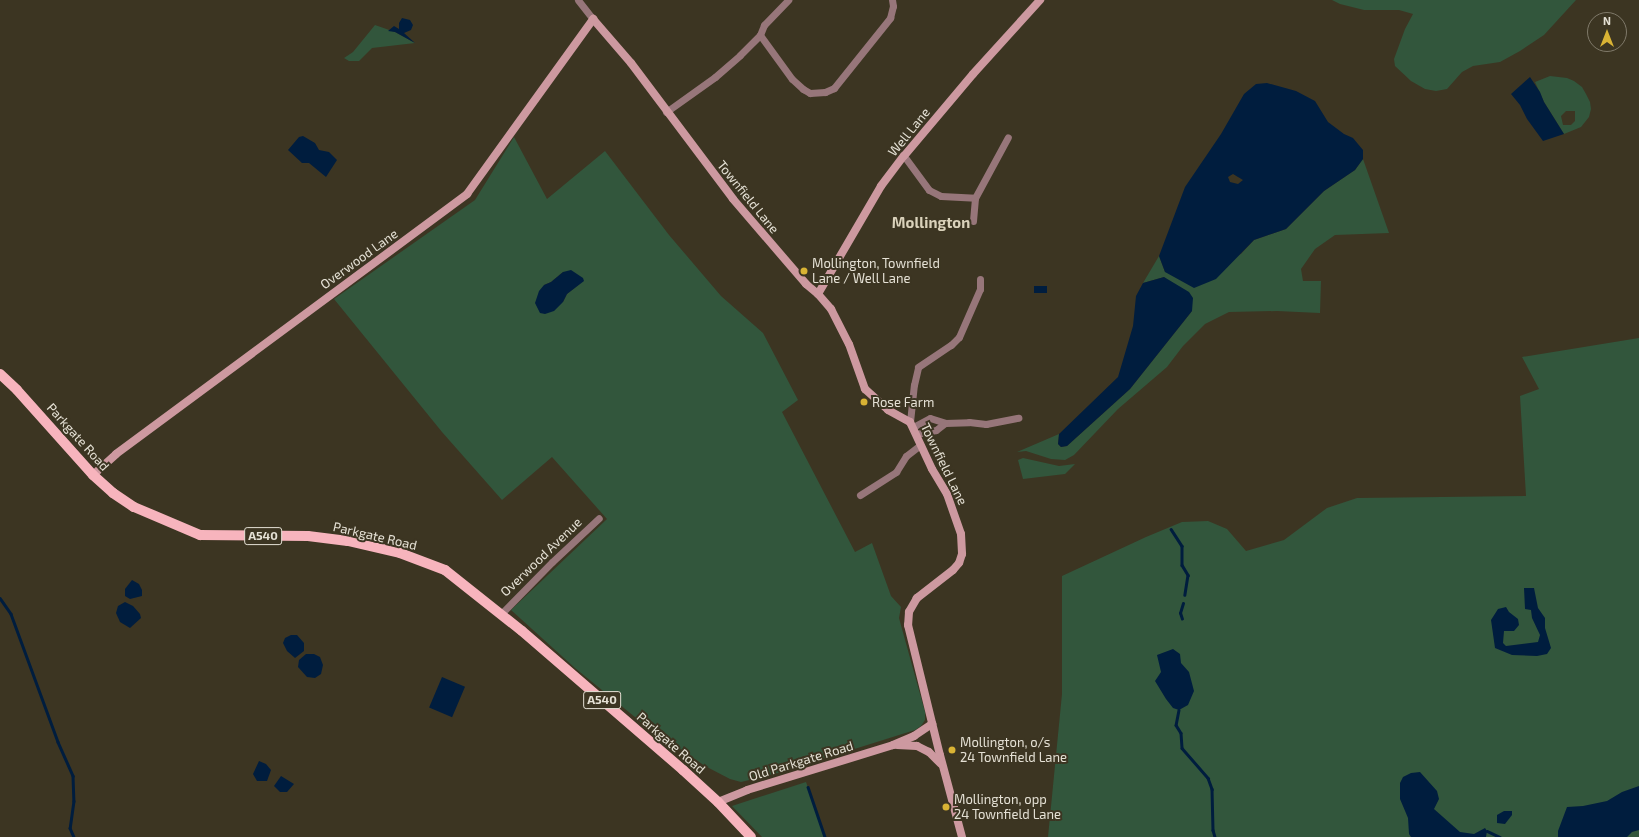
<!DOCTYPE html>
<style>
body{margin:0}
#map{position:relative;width:1639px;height:837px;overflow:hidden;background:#3c3522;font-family:"Exo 2",sans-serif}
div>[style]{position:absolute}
.green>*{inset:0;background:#32563c}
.water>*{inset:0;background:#001d3e;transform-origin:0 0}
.stream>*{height:2.5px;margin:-1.25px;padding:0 1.25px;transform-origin:1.25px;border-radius:1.25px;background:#001d3e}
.street>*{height:7px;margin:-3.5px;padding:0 3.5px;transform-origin:3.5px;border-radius:3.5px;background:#97767a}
.secondary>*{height:8px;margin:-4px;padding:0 4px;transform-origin:4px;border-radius:4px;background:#cd99a0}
.primary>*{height:10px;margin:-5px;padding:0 5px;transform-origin:5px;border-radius:5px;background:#f7b4bd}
.dots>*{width:11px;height:11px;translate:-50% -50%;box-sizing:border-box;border:2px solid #3c3522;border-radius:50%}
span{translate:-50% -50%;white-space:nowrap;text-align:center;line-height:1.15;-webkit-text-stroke:4px #3c3522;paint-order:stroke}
.shield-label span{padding:1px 3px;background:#3c3522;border:1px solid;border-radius:3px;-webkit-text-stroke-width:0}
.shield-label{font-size:12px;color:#e5e1d5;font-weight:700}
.street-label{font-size:13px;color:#e5e1d5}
.poi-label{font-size:13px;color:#e5e1d5}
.left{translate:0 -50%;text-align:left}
.quarter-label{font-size:15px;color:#dad2bb;font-weight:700}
.north{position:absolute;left:1587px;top:12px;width:40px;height:40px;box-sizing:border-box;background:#3c3522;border:1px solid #807a6a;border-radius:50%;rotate:0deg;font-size:11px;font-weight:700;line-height:16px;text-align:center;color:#e5e1d5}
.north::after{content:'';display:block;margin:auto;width:14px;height:18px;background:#d9b334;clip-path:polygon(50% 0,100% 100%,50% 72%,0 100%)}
</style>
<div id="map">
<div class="green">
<i style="clip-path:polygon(1332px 0,1576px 0,1544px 35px,1520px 51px,1500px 62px,1473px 66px,1462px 72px,1447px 89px,1436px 91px,1425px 89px,1411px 81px,1395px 66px,1394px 59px,1405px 29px,1413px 14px,1399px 10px,1364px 10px,1340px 4px)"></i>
<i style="clip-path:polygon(375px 25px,395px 32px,415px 43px,372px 48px,359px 61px,349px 61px,344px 58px,353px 52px)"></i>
<i style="clip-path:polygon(evenodd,1550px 76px,1567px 78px,1574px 81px,1582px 87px,1586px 94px,1590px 102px,1591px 109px,1589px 117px,1581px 127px,1564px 134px,1544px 102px,1535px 82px,1550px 76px,1566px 111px,1575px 111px,1575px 121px,1571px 125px,1563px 125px,1561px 116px,1566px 111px)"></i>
<i style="clip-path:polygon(evenodd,514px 137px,547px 199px,605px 151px,669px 235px,721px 296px,763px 333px,798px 400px,782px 412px,855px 552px,872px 543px,891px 596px,901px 607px,899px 618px,925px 712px,925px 720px,921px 726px,915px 730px,778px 773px,741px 782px,730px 779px,705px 766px,641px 722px,575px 668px,511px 610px,607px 519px,552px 457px,502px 500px,442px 432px,334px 299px,475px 200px,514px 137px,563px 272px,583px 281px,567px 294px,563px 302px,544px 285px,551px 282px,563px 272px)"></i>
<i style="clip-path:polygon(1363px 159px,1389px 233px,1335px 235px,1315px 249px,1301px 269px,1303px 281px,1321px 281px,1320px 313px,1277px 311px,1229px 312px,1205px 324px,1183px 346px,1167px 367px,1118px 409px,1074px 455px,1065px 460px,1051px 459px,1026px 451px,1017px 452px,1059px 434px,1058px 444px,1061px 447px,1067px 446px,1130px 389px,1192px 311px,1164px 277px,1143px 283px,1159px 256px,1165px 272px,1241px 254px,1254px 240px,1286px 229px,1324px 191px,1355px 170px)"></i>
<i style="clip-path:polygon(1639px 338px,1639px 837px,1048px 837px,1062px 694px,1062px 576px,1146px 537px,1182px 522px,1208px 521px,1227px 529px,1246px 551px,1284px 540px,1327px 508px,1357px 498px,1526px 496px,1520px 396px,1539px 389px,1522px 357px)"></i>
<i style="clip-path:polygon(1023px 458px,1059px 466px,1075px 464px,1065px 474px,1023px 479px,1018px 460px)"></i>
<i style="clip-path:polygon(806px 782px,825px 837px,762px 837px,732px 806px)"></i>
</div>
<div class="water">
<i style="clip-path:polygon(402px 18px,410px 20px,413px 25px,411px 30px,404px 33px,415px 43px,395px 32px,388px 31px,394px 26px,399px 29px,399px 23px)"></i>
<i style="clip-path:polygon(1530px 77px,1540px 92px,1544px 102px,1564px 134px,1543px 141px,1527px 119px,1520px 105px,1511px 94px)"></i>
<i style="clip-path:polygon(evenodd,1267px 83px,1296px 91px,1315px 101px,1328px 122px,1344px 134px,1353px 138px,1363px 150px,1363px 159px,1355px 170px,1324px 191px,1286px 229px,1254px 240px,1216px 279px,1194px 288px,1165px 272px,1159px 256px,1185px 187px,1221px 134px,1244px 94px,1256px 84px,1267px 83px,1233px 174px,1243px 180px,1238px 184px,1230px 182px,1228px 177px,1233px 174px)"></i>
<i style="clip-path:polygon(303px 136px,315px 143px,319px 150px,329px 152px,337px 160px,326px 177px,309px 163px,302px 163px,288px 150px,299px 137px)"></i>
<i style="clip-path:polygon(571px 270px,583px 278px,584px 281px,567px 294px,563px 302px,554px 311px,545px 314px,540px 313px,535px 303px,539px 291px,544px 285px,551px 282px,563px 272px)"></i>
<i style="clip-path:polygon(1164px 277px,1189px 292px,1193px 298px,1192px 311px,1130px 389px,1067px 446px,1061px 447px,1058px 444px,1059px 434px,1118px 377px,1133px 326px,1136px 296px,1143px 283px)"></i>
<i style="left:1034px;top:286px;width:13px;height:7px"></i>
<i style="clip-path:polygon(132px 580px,139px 584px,142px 590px,142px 596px,130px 599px,125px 596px,125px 589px)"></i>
<i style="clip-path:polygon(1524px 588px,1534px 588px,1538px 608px,1545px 618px,1545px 628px,1551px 648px,1547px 654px,1537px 656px,1512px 655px,1495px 648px,1491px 620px,1498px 609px,1506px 607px,1509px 612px,1518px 619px,1519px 625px,1514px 631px,1504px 631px,1503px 643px,1506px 646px,1538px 642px,1540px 635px,1532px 618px,1531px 610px,1525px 609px)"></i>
<i style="clip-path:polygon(125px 602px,133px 606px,140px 614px,141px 618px,130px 628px,120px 622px,116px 613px,118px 606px)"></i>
<i style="clip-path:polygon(291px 635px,297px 635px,304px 643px,304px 651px,295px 658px,287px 651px,283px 643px,285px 638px)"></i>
<i style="clip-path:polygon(1173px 649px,1180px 654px,1181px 663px,1189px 672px,1194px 691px,1188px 705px,1179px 710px,1173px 708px,1166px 699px,1155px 681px,1161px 672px,1157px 655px)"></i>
<i style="clip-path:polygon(306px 654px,314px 654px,320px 657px,323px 665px,321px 674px,315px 678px,307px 677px,298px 667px,299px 660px)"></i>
<i style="left:442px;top:677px;width:25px;height:33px;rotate:23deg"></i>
<i style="clip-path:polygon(259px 761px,266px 764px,271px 770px,267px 781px,257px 781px,253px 774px)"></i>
<i style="clip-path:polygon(1420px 772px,1437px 791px,1439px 799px,1434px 809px,1460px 832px,1474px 834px,1485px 828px,1487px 831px,1486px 837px,1411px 837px,1409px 834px,1408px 818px,1400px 799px,1400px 783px,1403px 777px,1411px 773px)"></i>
<i style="clip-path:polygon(281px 776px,294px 784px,287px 792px,280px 792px,274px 786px)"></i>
<i style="clip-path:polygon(1639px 786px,1639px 830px,1632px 832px,1627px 837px,1558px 837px,1558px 831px,1567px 807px,1583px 806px,1607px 801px,1622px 792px)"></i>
<i style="clip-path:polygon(1504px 811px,1512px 811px,1512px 815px,1505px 824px,1497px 823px,1497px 815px)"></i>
</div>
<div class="stream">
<i style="left:1171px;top:529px;width:20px;rotate:57deg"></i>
<i style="left:1182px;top:546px;width:19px;rotate:90deg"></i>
<i style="left:1182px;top:565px;width:12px;rotate:59deg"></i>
<i style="left:1188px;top:575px;width:20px;rotate:99deg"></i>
<i style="left:0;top:598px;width:19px;rotate:55deg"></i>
<i style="left:11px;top:614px;width:136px;rotate:69.8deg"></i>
<i style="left:58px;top:742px;width:37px;rotate:66deg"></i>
<i style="left:73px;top:776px;width:25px;rotate:88deg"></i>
<i style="left:74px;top:801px;width:27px;rotate:98deg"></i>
<i style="left:70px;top:828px;width:10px;rotate:66deg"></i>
<i style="left:1182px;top:619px;width:6px;rotate:-108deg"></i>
<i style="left:1180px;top:613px;width:10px;rotate:-73deg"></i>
<i style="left:1179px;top:710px;width:15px;rotate:101deg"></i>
<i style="left:1176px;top:725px;width:9px;rotate:58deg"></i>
<i style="left:1181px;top:733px;width:15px;rotate:86deg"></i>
<i style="left:1182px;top:748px;width:40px;rotate:49deg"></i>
<i style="left:1208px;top:778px;width:12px;rotate:70deg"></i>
<i style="left:1212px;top:789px;width:41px;rotate:88.6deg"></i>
<i style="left:1213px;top:830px;width:7px;rotate:74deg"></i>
<i style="left:808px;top:787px;width:53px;rotate:71.2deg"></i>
<i style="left:1487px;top:831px;width:14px;rotate:25deg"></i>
</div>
<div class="street">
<i style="left:578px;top:0;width:24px;rotate:52deg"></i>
<i style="left:760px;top:35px;width:54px;rotate:54deg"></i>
<i style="left:792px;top:79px;width:15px;rotate:42deg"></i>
<i style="left:803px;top:89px;width:8px;rotate:30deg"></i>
<i style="left:810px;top:93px;width:15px;rotate:-4deg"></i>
<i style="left:825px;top:92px;width:10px;rotate:-24deg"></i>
<i style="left:834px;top:88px;width:90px;rotate:-51.3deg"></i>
<i style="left:890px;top:18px;width:12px;rotate:-76deg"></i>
<i style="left:893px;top:6px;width:6px;rotate:-99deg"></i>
<i style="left:666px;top:112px;width:60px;rotate:-35.5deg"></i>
<i style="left:715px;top:77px;width:33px;rotate:-41deg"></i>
<i style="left:740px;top:55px;width:28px;rotate:-45deg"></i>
<i style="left:760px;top:35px;width:11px;rotate:-68deg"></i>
<i style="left:764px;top:25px;width:35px;rotate:-46deg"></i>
<i style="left:904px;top:156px;width:42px;rotate:53.7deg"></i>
<i style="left:929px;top:190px;width:13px;rotate:27deg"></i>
<i style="left:941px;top:196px;width:34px;rotate:3deg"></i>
<i style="left:975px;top:198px;width:23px;rotate:95deg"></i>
<i style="left:975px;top:198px;width:69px;rotate:-61.6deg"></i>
<i style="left:910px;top:422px;width:37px;rotate:-84deg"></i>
<i style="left:914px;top:385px;width:18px;rotate:-77deg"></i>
<i style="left:918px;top:367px;width:40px;rotate:-34deg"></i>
<i style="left:951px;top:345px;width:11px;rotate:-45deg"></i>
<i style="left:959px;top:337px;width:52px;rotate:-66.4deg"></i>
<i style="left:980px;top:289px;width:10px;rotate:-90deg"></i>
<i style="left:913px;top:427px;width:19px;rotate:-28deg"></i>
<i style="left:930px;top:418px;width:16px;rotate:18deg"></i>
<i style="left:945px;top:423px;width:24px;rotate:-2deg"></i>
<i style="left:969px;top:422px;width:17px;rotate:7deg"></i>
<i style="left:986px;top:424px;width:33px;rotate:-11deg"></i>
<i style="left:916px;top:434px;width:20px;rotate:-11deg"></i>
<i style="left:936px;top:430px;width:11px;rotate:-38deg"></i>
<i style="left:860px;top:495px;width:43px;rotate:-32.6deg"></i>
<i style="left:896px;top:472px;width:19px;rotate:-58deg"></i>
<i style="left:906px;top:456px;width:18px;rotate:-38deg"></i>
<i style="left:501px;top:614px;width:73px;rotate:-45.6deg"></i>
<i style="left:552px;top:562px;width:64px;rotate:-43.1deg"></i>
</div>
<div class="secondary">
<i style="left:818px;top:294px;width:125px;rotate:-59.7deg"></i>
<i style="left:881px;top:186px;width:38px;rotate:-53deg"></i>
<i style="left:904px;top:156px;width:107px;rotate:-49.9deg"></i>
<i style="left:973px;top:74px;width:100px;rotate:-47.8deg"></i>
<i style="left:93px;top:475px;width:31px;rotate:-42deg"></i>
<i style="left:116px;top:454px;width:437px;rotate:-36.5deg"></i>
<i style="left:467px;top:194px;width:216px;rotate:-54.2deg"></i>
<i style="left:593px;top:19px;width:58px;rotate:49.2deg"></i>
<i style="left:631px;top:63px;width:170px;rotate:53.1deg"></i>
<i style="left:733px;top:199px;width:112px;rotate:49.3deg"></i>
<i style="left:806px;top:284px;width:16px;rotate:40deg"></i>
<i style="left:818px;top:294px;width:20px;rotate:49deg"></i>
<i style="left:831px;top:309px;width:39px;rotate:63deg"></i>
<i style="left:849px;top:344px;width:48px;rotate:70.4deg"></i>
<i style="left:865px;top:389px;width:31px;rotate:42deg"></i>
<i style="left:888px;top:410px;width:25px;rotate:29deg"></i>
<i style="left:910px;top:422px;width:52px;rotate:64.9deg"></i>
<i style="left:932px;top:469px;width:29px;rotate:59deg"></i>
<i style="left:947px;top:494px;width:42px;rotate:70.7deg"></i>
<i style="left:961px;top:534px;width:20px;rotate:87deg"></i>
<i style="left:962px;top:554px;width:9px;rotate:108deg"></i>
<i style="left:959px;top:563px;width:9px;rotate:131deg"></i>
<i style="left:953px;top:570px;width:46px;rotate:142.1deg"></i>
<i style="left:917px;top:598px;width:16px;rotate:120deg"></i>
<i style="left:909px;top:612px;width:13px;rotate:94deg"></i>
<i style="left:908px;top:625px;width:134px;rotate:76.2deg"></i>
<i style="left:940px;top:755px;width:85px;rotate:75deg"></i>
<i style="left:897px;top:745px;width:20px;rotate:3deg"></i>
<i style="left:917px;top:746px;width:13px;rotate:27deg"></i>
<i style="left:929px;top:752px;width:17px;rotate:45deg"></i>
<i style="left:718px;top:802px;width:31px;rotate:-22deg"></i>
<i style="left:747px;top:790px;width:153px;rotate:-17.1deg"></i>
<i style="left:893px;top:745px;width:23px;rotate:-23deg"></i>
<i style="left:914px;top:736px;width:22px;rotate:-34deg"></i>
</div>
<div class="primary">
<i style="left:0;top:374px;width:23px;rotate:43deg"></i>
<i style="left:17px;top:390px;width:114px;rotate:48.2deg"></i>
<i style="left:93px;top:475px;width:27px;rotate:42deg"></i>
<i style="left:113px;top:493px;width:25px;rotate:34deg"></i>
<i style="left:134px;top:507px;width:72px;rotate:23deg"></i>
<i style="left:200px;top:535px;width:108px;rotate:0.5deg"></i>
<i style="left:308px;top:536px;width:40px;rotate:7.1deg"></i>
<i style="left:348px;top:541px;width:53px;rotate:13deg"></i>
<i style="left:400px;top:553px;width:48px;rotate:20.7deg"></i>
<i style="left:445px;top:570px;width:98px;rotate:38.4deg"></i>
<i style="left:522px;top:631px;width:213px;rotate:40.8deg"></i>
<i style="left:683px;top:770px;width:47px;rotate:42.4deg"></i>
<i style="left:718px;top:802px;width:48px;rotate:46.7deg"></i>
</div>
<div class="dots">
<i style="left:804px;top:271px;background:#d9b334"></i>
<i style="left:864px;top:402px;background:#d9b334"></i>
<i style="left:952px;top:750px;background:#d9b334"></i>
<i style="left:946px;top:807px;background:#d9b334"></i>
</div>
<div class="shield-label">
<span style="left:263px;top:536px">A540</span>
<span style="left:602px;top:700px">A540</span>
</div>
<div class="street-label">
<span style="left:909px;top:132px;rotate:-51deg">Well Lane</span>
<span style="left:748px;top:197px;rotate:51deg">Townfield Lane</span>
<span style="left:359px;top:259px;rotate:-36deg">Overwood Lane</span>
<span style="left:78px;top:437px;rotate:48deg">Parkgate Road</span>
<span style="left:944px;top:464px;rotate:64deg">Townfield Lane</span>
<span style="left:375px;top:536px;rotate:13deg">Parkgate Road</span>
<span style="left:541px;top:557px;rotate:-44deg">Overwood Avenue</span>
<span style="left:671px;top:743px;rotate:41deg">Parkgate Road</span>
<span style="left:801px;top:761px;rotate:-17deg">Old Parkgate Road</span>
</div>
<div class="poi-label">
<span class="left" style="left:812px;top:271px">Mollington, Townfield<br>Lane / Well Lane</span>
<span class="left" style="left:872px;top:402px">Rose Farm</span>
<span class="left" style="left:960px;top:750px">Mollington, o/s<br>24 Townfield Lane</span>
<span class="left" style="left:954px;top:807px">Mollington, opp<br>24 Townfield Lane</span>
</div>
<div class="quarter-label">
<span style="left:931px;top:223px">Mollington</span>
</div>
<div class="north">N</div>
</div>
